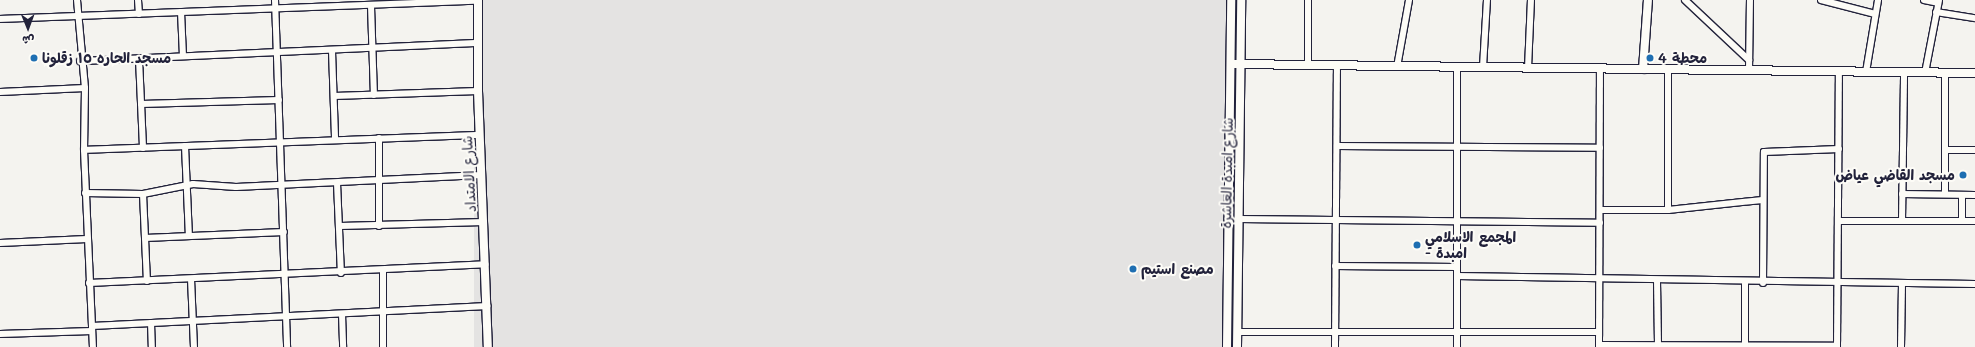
<!DOCTYPE html>
<meta charset="utf-8">
<style>
body{margin:0}
#map{position:relative;width:1975px;height:347px;overflow:hidden;background:#f4f3ef;font-family:Mali,"Playpen Sans Arabic",sans-serif}
div>[style]{position:absolute}
.built>*{inset:0;background:#e4e3e2;transform-origin:0 0}
.roads{filter:drop-shadow(1px 0 #22223b) drop-shadow(-1px 0 #22223b) drop-shadow(0 1px #22223b) drop-shadow(0 -1px #22223b)}
.street>*{height:6px;margin:-3px;padding:0 3px;transform-origin:3px;border-radius:3px;background:#fdfcf7}
.secondary>*{height:8px;margin:-4px;padding:0 4px;transform-origin:4px;border-radius:4px;background:#fdfcf7}
.dots>*{width:11px;height:11px;translate:-50% -50%;box-sizing:border-box;border:2px solid #fdfcf7;border-radius:50%}
span{translate:-50% -50%;white-space:nowrap;text-align:center;line-height:1.15;-webkit-text-stroke:4px #fdfcf7;paint-order:stroke}
.poi-label{font-size:14px;color:#22223b;font-weight:700}
.left{translate:0 -50%;text-align:left}
.right{translate:-100% -50%;text-align:right}
.street-label{font-size:14px;color:#22223b}
.north{position:absolute;left:8px;top:8px;width:40px;height:40px;-webkit-text-stroke:3px #fdfcf7;paint-order:stroke;rotate:179deg;font-size:11px;font-weight:700;line-height:16px;text-align:center;color:#22223b}
.north::after{content:'';display:block;margin:auto;width:14px;height:18px;background:#22223b;clip-path:polygon(50% 0,100% 100%,50% 72%,0 100%)}
</style>
<div id="map">
<div class="built">
<i style="left:474px;top:0;width:766px;height:347px"></i>
</div>
<div class="roads">
<div class="street">
<i style="left:77px;top:0;width:88px;rotate:84.8deg"></i>
<i style="left:85px;top:88px;width:62px;rotate:90.9deg"></i>
<i style="left:84px;top:150px;width:197px;rotate:87.4deg"></i>
<i style="left:138px;top:0;width:14px;rotate:86deg"></i>
<i style="left:275px;top:0;width:347px;rotate:88deg"></i>
<i style="left:1685px;top:0;width:88px;rotate:43.2deg"></i>
<i style="left:1821px;top:0;width:56px;rotate:14.5deg"></i>
<i style="left:1924px;top:0;width:14px;rotate:12deg"></i>
<i style="left:371px;top:6px;width:89px;rotate:88.1deg"></i>
<i style="left:181px;top:12px;width:44px;rotate:87.4deg"></i>
<i style="left:1936px;top:12px;width:39px;rotate:9deg"></i>
<i style="left:0;top:19px;width:478px;rotate:-2.2deg"></i>
<i style="left:332px;top:51px;width:88px;rotate:88deg"></i>
<i style="left:139px;top:59px;width:89px;rotate:87.4deg"></i>
<i style="left:80px;top:61px;width:398px;rotate:-2.6deg"></i>
<i style="left:1308px;top:65px;width:65px;rotate:-90deg"></i>
<i style="left:1457px;top:66px;width:281px;rotate:90deg"></i>
<i style="left:1397px;top:67px;width:68px;rotate:-79.8deg"></i>
<i style="left:1483px;top:67px;width:67px;rotate:-86.6deg"></i>
<i style="left:1528px;top:68px;width:68px;rotate:-87.5deg"></i>
<i style="left:1749px;top:70px;width:70px;rotate:-89.2deg"></i>
<i style="left:1866px;top:72px;width:73px;rotate:-80.5deg"></i>
<i style="left:1925px;top:73px;width:74px;rotate:-79.1deg"></i>
<i style="left:0;top:92px;width:85px;rotate:-2.7deg"></i>
<i style="left:334px;top:96px;width:144px;rotate:-2deg"></i>
<i style="left:141px;top:104px;width:138px;rotate:-1.7deg"></i>
<i style="left:185px;top:146px;width:90px;rotate:87.5deg"></i>
<i style="left:1337px;top:146px;width:263px;rotate:0.4deg"></i>
<i style="left:84px;top:150px;width:396px;rotate:-2.2deg"></i>
<i style="left:1945px;top:150px;width:30px"></i>
<i style="left:337px;top:183px;width:90px;rotate:87.5deg"></i>
<i style="left:85px;top:193px;width:58px;rotate:1deg"></i>
<i style="left:143px;top:194px;width:51px;rotate:-11.3deg"></i>
<i style="left:193px;top:184px;width:43px;rotate:4deg"></i>
<i style="left:236px;top:187px;width:246px;rotate:-2.8deg"></i>
<i style="left:143px;top:194px;width:87px;rotate:87.4deg"></i>
<i style="left:1902px;top:194px;width:73px;rotate:0.8deg"></i>
<i style="left:1945px;top:194px;width:121px;rotate:-90deg"></i>
<i style="left:1962px;top:195px;width:26px;rotate:90deg"></i>
<i style="left:1600px;top:210px;width:68px"></i>
<i style="left:1668px;top:210px;width:95px;rotate:-6.1deg"></i>
<i style="left:1668px;top:210px;width:141px;rotate:-90deg"></i>
<i style="left:1239px;top:219px;width:361px;rotate:0.6deg"></i>
<i style="left:1839px;top:221px;width:136px"></i>
<i style="left:1902px;top:221px;width:149px;rotate:-89.2deg"></i>
<i style="left:340px;top:226px;width:144px;rotate:-1.6deg"></i>
<i style="left:379px;top:226px;width:88px;rotate:-90deg"></i>
<i style="left:145px;top:238px;width:139px;rotate:-2.5deg"></i>
<i style="left:0;top:243px;width:87px;rotate:-2.6deg"></i>
<i style="left:1335px;top:266px;width:122px;rotate:0.5deg"></i>
<i style="left:1457px;top:276px;width:518px;rotate:0.88deg"></i>
<i style="left:191px;top:279px;width:68px;rotate:87.5deg"></i>
<i style="left:1657px;top:281px;width:64px;rotate:89.1deg"></i>
<i style="left:89px;top:283px;width:397px;rotate:-2.7deg"></i>
<i style="left:1763px;top:283px;width:131px;rotate:-89.6deg"></i>
<i style="left:1764px;top:152px;width:75px;rotate:-2.3deg"></i>
<i style="left:342px;top:314px;width:33px;rotate:88deg"></i>
<i style="left:151px;top:323px;width:24px;rotate:88deg"></i>
<i style="left:92px;top:326px;width:396px;rotate:-2.9deg"></i>
<i style="left:1237px;top:332px;width:362px"></i>
<i style="left:0;top:334px;width:92px;rotate:-1.9deg"></i>
<i style="left:1599px;top:345px;width:238px;rotate:0.2deg"></i>
<i style="left:1745px;top:345px;width:62px;rotate:-90deg"></i>
<i style="left:383px;top:347px;width:76px;rotate:-90deg"></i>
<i style="left:1335px;top:347px;width:281px;rotate:-89.6deg"></i>
<i style="left:1599px;top:347px;width:278px;rotate:-89.8deg"></i>
<i style="left:1837px;top:347px;width:275px;rotate:-89.6deg"></i>
<i style="left:1901px;top:347px;width:64px;rotate:-89.1deg"></i>
</div>
<div class="secondary">
<i style="left:478px;top:0;width:91px;rotate:90deg"></i>
<i style="left:478px;top:91px;width:256px;rotate:87.8deg"></i>
<i style="left:1231px;top:64px;width:744px;rotate:0.69deg"></i>
<i style="left:1643px;top:69px;width:69px;rotate:-85.9deg"></i>
<i style="left:1227px;top:347px;width:347px;rotate:-89.3deg"></i>
<i style="left:1237px;top:347px;width:347px;rotate:-89.3deg"></i>
</div>
</div>
<div class="dots">
<i style="left:34px;top:58px;background:#1f6fb2"></i>
<i style="left:1650px;top:58px;background:#1f6fb2"></i>
<i style="left:1963px;top:175px;background:#1f6fb2"></i>
<i style="left:1417px;top:245px;background:#1f6fb2"></i>
<i style="left:1133px;top:269px;background:#1f6fb2"></i>
</div>
<div class="poi-label">
<span class="left" style="left:42px;top:58px">مسجد الحاره ١٥ زقلونا</span>
<span class="left" style="left:1658px;top:58px">محطة 4</span>
<span class="right" style="left:1955px;top:175px">مسجد القاضي عياض</span>
<span class="left" style="left:1425px;top:245px">المجمع الاسلامي<br>- امبدة</span>
<span class="left" style="left:1141px;top:269px">مصنع استيم</span>
</div>
<div class="street-label">
<span style="left:1227px;top:173px;rotate:-89deg">شارع امبدة العاشرة</span>
<span style="left:469px;top:174px;rotate:-93deg">شارع الامتداد</span>
</div>
<div class="north">ش</div>
</div>
